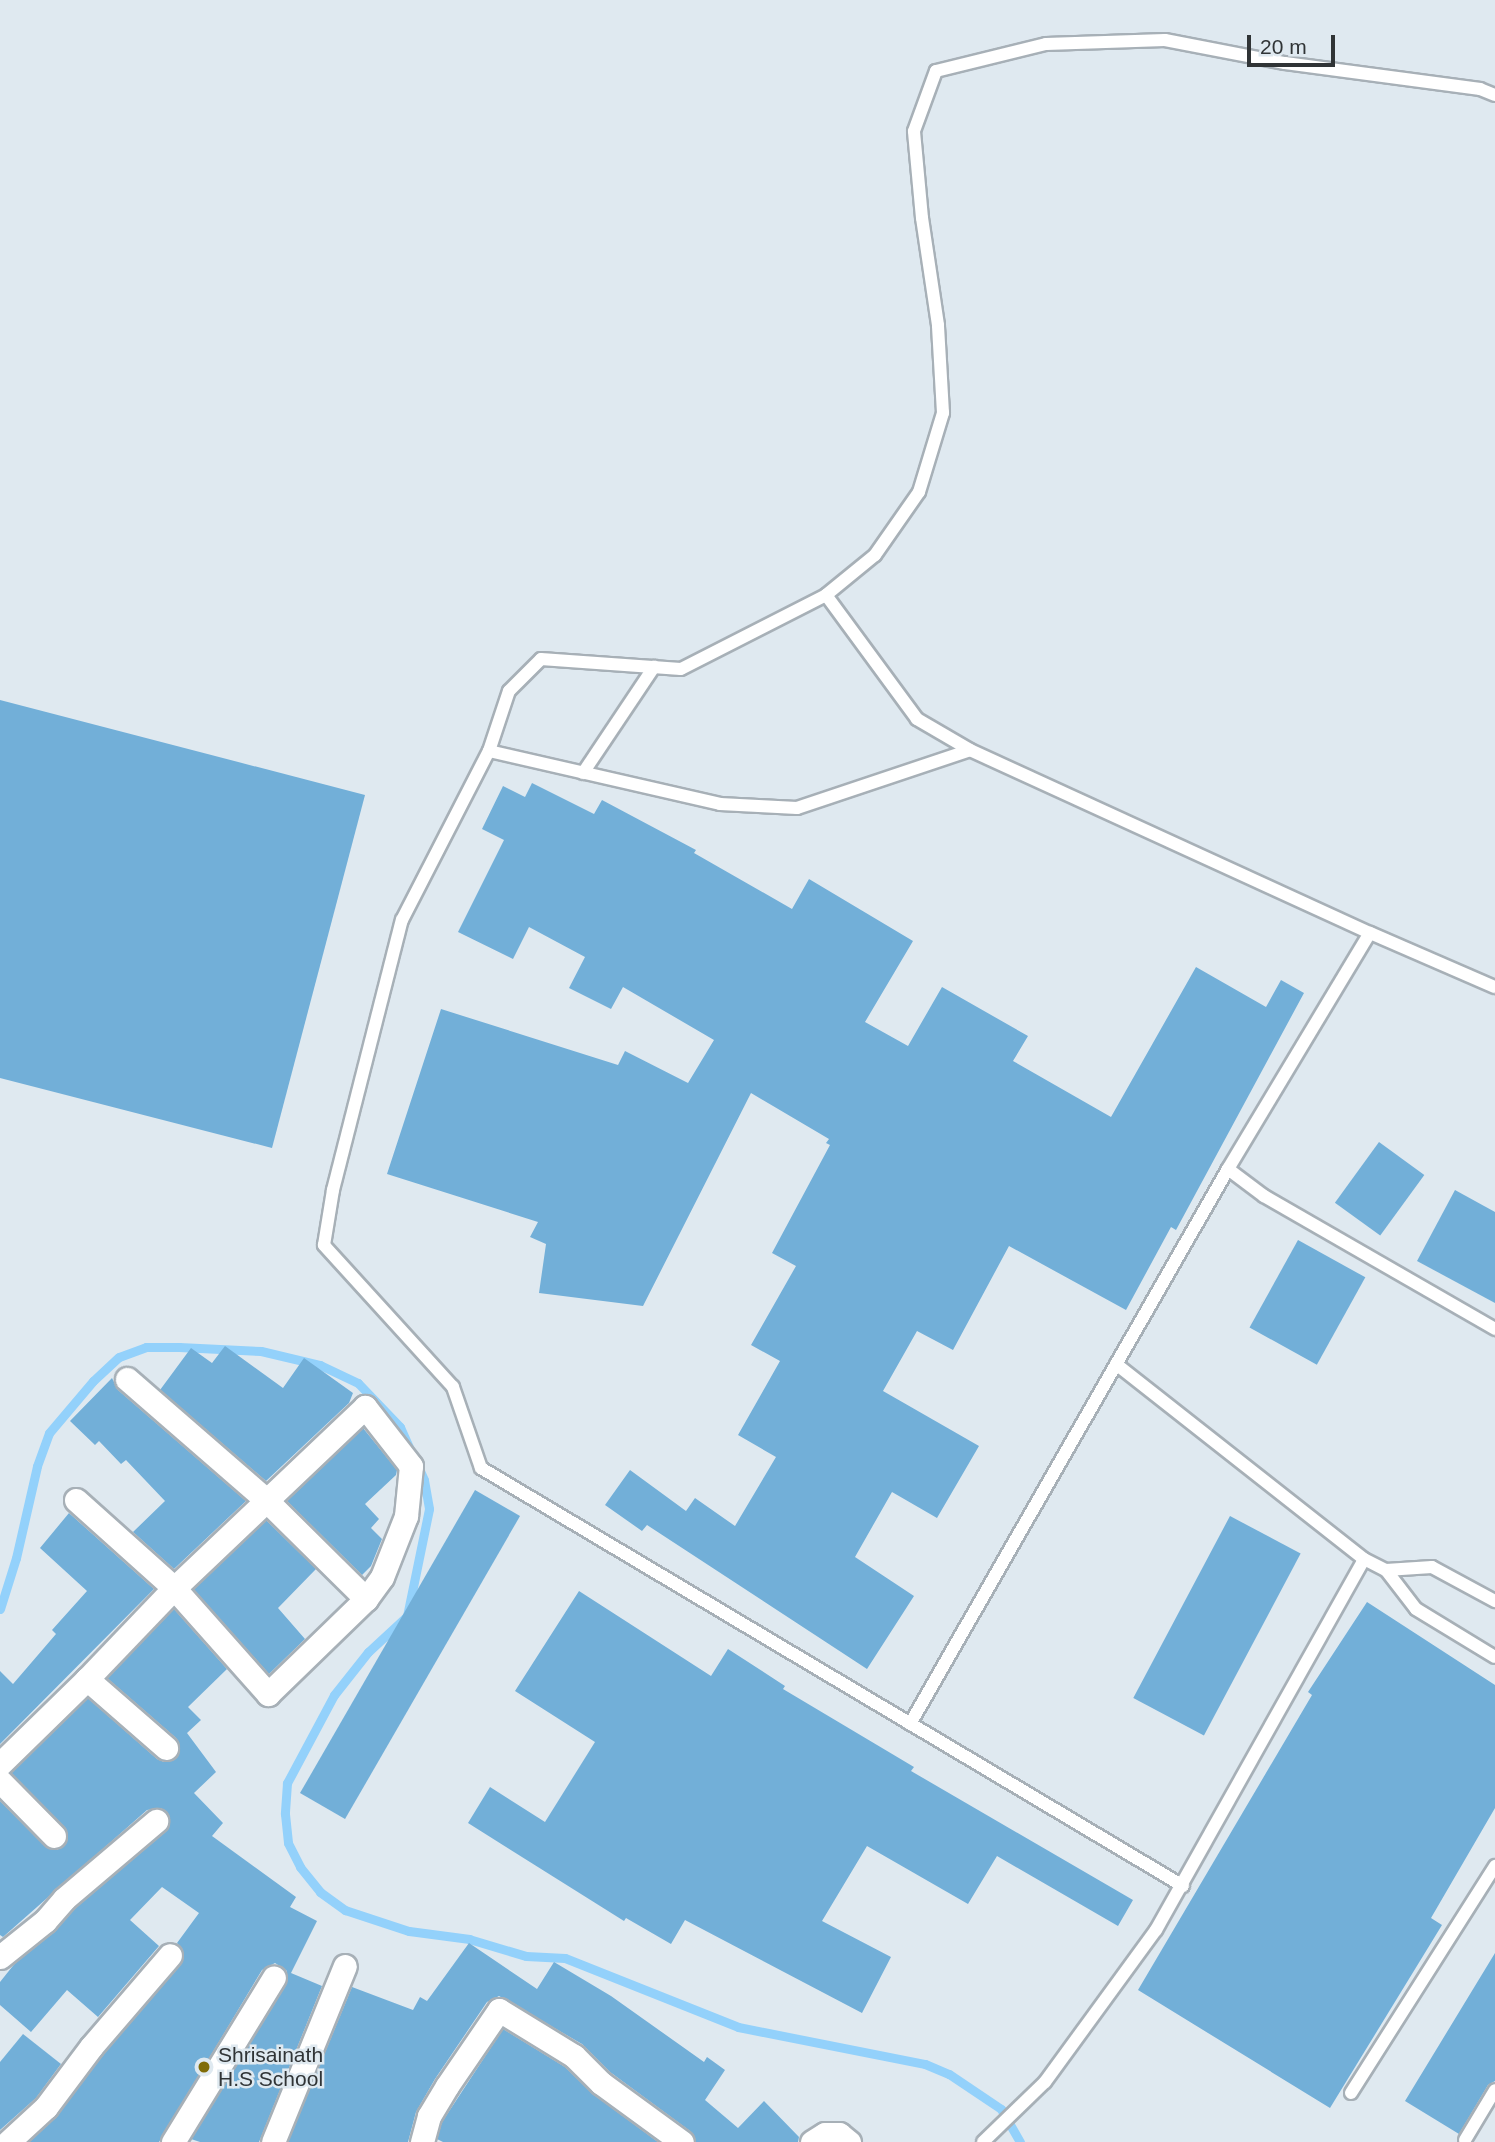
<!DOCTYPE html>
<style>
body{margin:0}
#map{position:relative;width:1495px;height:2142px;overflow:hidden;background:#dfe9f0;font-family:Helvetica,sans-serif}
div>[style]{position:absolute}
.stream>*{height:9px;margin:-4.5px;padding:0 4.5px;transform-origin:4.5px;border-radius:4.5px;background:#93d1fb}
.building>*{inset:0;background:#72afd8;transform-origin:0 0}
.roads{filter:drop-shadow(2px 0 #a7b0b7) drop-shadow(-2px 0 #a7b0b7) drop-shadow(0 2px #a7b0b7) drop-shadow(0 -2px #a7b0b7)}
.lane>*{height:12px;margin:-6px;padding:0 6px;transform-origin:6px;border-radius:6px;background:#fff}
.street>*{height:23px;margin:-11.5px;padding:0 11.5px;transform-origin:11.5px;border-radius:11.5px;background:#fff}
.dots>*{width:19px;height:19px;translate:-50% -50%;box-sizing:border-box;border:4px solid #dfe9f0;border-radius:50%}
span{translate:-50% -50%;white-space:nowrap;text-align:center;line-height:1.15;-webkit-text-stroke:5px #dfe9f0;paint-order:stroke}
.poi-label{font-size:21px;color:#303436}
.left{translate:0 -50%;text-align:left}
.scale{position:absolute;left:1247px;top:35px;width:88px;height:32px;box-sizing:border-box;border:4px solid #303436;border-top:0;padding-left:9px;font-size:21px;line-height:24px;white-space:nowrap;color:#303436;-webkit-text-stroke:5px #dfe9f0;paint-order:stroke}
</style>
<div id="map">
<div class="stream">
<i style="left:417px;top:1464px;width:17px;rotate:66deg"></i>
<i style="left:424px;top:1480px;width:29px;rotate:80deg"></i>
<i style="left:429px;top:1509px;width:109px;rotate:101.6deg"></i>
<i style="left:407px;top:1616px;width:53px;rotate:137.3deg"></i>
<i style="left:368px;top:1652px;width:55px;rotate:128.3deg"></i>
<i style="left:334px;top:1695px;width:100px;rotate:118.1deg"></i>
<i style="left:287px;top:1783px;width:31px;rotate:94deg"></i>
<i style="left:285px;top:1814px;width:29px;rotate:84deg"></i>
<i style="left:288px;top:1843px;width:27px;rotate:63deg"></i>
<i style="left:300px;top:1867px;width:32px;rotate:51deg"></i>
<i style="left:320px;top:1892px;width:31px;rotate:36deg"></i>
<i style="left:345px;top:1910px;width:67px;rotate:18.2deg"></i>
<i style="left:409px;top:1931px;width:61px;rotate:7.6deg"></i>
<i style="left:469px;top:1939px;width:59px;rotate:16.6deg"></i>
<i style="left:526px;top:1956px;width:39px;rotate:3deg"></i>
<i style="left:565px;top:1958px;width:186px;rotate:21.7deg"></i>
<i style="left:738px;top:2027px;width:191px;rotate:11.2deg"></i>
<i style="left:925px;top:2064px;width:26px;rotate:23deg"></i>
<i style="left:949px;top:2074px;width:63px;rotate:33.9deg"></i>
<i style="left:1001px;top:2109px;width:38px;rotate:60deg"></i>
<i style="left:0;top:1609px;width:53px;rotate:-72.6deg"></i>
<i style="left:16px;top:1558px;width:94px;rotate:-77.1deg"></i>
<i style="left:37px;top:1466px;width:35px;rotate:-70deg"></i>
<i style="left:49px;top:1433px;width:68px;rotate:-49.8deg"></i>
<i style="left:93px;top:1381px;width:35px;rotate:-43deg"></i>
<i style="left:119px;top:1357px;width:29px;rotate:-20deg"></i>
<i style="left:146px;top:1347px;width:33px"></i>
<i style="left:179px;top:1347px;width:82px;rotate:2.8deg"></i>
<i style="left:261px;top:1351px;width:61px;rotate:13.3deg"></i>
<i style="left:320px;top:1365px;width:42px;rotate:25.3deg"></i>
<i style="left:358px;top:1383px;width:61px;rotate:46.3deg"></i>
<i style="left:400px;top:1427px;width:27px;rotate:66deg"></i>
</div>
<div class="building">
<i style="clip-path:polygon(0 700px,365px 795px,272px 1148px,0 1078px)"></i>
<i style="clip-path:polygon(532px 783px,594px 814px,602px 800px,696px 850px,694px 853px,792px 909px,809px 879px,913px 941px,865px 1022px,908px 1046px,942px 987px,1028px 1036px,1013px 1061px,1111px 1117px,1196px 967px,1266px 1007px,1281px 980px,1304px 993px,1176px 1230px,1171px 1227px,1126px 1310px,1009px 1246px,953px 1350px,917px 1331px,883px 1391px,979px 1446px,937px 1518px,892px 1492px,855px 1557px,914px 1596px,867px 1669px,647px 1525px,642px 1531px,605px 1505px,630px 1470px,686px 1511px,695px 1498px,735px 1526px,776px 1457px,738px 1435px,780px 1361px,751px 1345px,796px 1266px,772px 1253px,830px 1145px,826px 1143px,829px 1139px,751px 1093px,643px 1306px,539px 1293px,546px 1244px,530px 1237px,538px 1222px,387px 1174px,441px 1009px,618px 1065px,625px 1051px,688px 1083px,714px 1040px,623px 987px,611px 1009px,569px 988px,585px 957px,529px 927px,513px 959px,458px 932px,504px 840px,482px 829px,503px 786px,525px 797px)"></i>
<i style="left:1379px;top:1142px;width:56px;height:75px;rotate:36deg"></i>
<i style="clip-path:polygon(1455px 1190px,1495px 1212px,1495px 1303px,1417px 1261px)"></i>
<i style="left:1298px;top:1240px;width:77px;height:100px;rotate:29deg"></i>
<i style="clip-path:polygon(225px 1346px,283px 1388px,304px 1358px,353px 1393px,349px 1403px,266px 1481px,160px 1390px,191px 1348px,212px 1363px)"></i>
<i style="clip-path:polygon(112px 1378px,118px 1390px,246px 1501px,174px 1569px,133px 1532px,165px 1501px,126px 1460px,121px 1464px,99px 1441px,95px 1445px,70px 1421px)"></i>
<i style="clip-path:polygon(363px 1428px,397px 1470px,396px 1475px,365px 1504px,379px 1519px,371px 1528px,382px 1539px,371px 1566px,362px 1575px,287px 1501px)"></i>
<i style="left:475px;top:1490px;width:52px;height:350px;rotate:30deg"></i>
<i style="clip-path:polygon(69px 1513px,154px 1589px,0 1744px,0 1671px,13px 1684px,56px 1634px,52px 1630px,87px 1591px,40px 1548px)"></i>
<i style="left:1230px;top:1516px;width:80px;height:206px;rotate:28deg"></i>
<i style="clip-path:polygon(266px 1520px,316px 1569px,278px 1608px,305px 1639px,269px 1674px,193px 1589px)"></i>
<i style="clip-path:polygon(579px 1591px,711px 1676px,728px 1649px,785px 1686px,783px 1689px,914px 1767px,911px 1771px,1133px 1900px,1118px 1926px,997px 1856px,968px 1904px,867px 1846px,822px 1921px,891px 1957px,862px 2013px,685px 1920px,671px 1944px,626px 1918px,624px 1921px,468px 1823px,490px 1787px,545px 1822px,595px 1742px,515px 1691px)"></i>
<i style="clip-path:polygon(1367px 1602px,1495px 1685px,1495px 1808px,1431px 1918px,1442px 1925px,1330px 2108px,1138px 1990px,1312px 1695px,1308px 1692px)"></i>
<i style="clip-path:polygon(174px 1609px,227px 1669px,188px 1707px,201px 1720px,187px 1733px,216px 1772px,194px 1793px,223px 1823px,212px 1836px,296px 1897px,290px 1907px,317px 1921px,291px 1973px,322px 1986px,259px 2142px,200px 2142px,191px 2139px,286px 1984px,287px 1971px,275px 1963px,262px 1970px,159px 2142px,29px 2142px,57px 2116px,102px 2056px,181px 1964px,183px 1951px,177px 1943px,199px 1913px,162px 1887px,130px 1920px,159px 1946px,98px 2017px,67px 1990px,31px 2032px,0 2005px,0 1982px,16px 1962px,54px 1932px,74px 1909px,165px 1832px,170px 1819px,161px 1808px,147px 1810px,3px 1937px,0 1935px,0 1801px,45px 1846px,57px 1850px,64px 1845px,68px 1839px,64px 1827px,11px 1773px,88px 1698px,157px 1759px,164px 1762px,176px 1758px,180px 1750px,176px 1738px,107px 1678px)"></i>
<i style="clip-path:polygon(469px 1943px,537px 1989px,554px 1962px,611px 1996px,704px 2062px,707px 2057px,725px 2070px,705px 2100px,738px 2128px,764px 2101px,799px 2137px,798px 2142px,696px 2142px,690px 2131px,610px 2072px,582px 2044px,499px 1996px,487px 2002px,435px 2079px,416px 2112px,408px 2142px,288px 2142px,352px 1987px,413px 2010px,420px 1997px,427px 2001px)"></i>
<i style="clip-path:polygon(1495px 1953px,1495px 2081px,1488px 2085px,1459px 2134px,1405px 2101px)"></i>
<i style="clip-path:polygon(503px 2029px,565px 2067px,593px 2094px,658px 2142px,443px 2142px,437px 2139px,442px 2122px)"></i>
<i style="clip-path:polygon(23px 2034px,61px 2064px,36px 2098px,0 2130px,0 2062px)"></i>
</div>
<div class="roads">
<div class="lane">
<i style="left:826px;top:595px;width:63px;rotate:-39.2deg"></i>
<i style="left:875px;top:555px;width:77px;rotate:-55.1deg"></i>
<i style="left:919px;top:492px;width:83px;rotate:-73.1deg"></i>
<i style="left:943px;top:413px;width:88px;rotate:-93.3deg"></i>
<i style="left:938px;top:325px;width:108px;rotate:-98.5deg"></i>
<i style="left:922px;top:218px;width:87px;rotate:-95.3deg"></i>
<i style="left:914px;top:131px;width:64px;rotate:-69.9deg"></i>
<i style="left:936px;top:71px;width:113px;rotate:-13.8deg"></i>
<i style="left:1046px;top:44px;width:119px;rotate:-1.9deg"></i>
<i style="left:1165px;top:40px;width:122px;rotate:10.9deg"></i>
<i style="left:1285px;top:63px;width:197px;rotate:7.6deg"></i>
<i style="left:1480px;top:89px;width:16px;rotate:22deg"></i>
<i style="left:489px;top:751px;width:237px;rotate:12.9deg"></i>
<i style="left:720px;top:804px;width:77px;rotate:3deg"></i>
<i style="left:797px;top:808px;width:182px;rotate:-18.5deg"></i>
<i style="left:583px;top:773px;width:128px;rotate:-56.2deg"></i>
<i style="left:1228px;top:1169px;width:45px;rotate:36.9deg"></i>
<i style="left:1264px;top:1196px;width:267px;rotate:29.9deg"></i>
<i style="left:1116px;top:1364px;width:315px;rotate:38.2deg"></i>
<i style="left:1364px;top:1559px;width:25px;rotate:27deg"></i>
<i style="left:1386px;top:1570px;width:49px;rotate:52.4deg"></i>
<i style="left:1416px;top:1609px;width:92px;rotate:31.3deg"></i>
<i style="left:1386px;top:1570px;width:46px;rotate:-3.7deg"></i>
<i style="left:1432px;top:1567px;width:72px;rotate:28.4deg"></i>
<i style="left:910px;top:1724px;width:640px;rotate:-60.19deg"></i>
<i style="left:1228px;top:1169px;width:275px;rotate:-59deg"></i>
<i style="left:1183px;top:1886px;width:817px;rotate:-149.23deg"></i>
<i style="left:481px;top:1468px;width:86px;rotate:-109.1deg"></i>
<i style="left:453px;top:1387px;width:192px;rotate:-132.3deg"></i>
<i style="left:324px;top:1245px;width:56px;rotate:-80.7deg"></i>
<i style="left:333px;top:1190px;width:279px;rotate:-75.7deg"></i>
<i style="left:402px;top:920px;width:190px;rotate:-62.8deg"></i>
<i style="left:489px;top:751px;width:63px;rotate:-71.6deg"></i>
<i style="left:509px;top:691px;width:45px;rotate:-45deg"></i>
<i style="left:541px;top:659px;width:140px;rotate:4.1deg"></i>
<i style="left:681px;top:669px;width:163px;rotate:-27deg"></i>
<i style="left:826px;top:595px;width:154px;rotate:53.7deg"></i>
<i style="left:917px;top:719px;width:61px;rotate:30.3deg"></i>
<i style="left:970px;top:750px;width:440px;rotate:24.6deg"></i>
<i style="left:1370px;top:933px;width:136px;rotate:23.4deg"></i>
<i style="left:1351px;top:2093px;width:269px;rotate:-57.6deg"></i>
<i style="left:1465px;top:2140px;width:58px;rotate:-59deg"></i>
<i style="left:983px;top:2142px;width:86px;rotate:-44.1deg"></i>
<i style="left:1045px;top:2082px;width:188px;rotate:-53.9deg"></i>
<i style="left:1156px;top:1930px;width:425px;rotate:-60.7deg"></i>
</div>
<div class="street">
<i style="left:127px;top:1379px;width:184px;rotate:41deg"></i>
<i style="left:266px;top:1500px;width:141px;rotate:44.7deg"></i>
<i style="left:76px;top:1500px;width:132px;rotate:41.9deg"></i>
<i style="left:174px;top:1588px;width:142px;rotate:48.4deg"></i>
<i style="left:268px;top:1694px;width:136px;rotate:-44.1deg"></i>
<i style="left:366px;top:1599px;width:27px;rotate:-54deg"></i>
<i style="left:382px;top:1577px;width:66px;rotate:-68.5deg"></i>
<i style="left:406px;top:1516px;width:50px;rotate:-84.3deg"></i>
<i style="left:411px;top:1466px;width:75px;rotate:-127.9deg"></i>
<i style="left:365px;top:1407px;width:263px;rotate:136.5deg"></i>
<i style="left:174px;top:1588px;width:126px;rotate:133.7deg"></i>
<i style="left:0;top:1764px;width:122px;rotate:-44.3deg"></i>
<i style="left:87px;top:1679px;width:105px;rotate:41.1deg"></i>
<i style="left:0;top:1781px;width:77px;rotate:45.5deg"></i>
<i style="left:0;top:1957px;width:58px;rotate:-38.7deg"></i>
<i style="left:45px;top:1921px;width:29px;rotate:-49deg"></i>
<i style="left:64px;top:1899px;width:121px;rotate:-40.3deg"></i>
<i style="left:8px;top:2142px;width:52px;rotate:-42.6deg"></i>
<i style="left:46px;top:2107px;width:75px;rotate:-53.1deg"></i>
<i style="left:91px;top:2047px;width:121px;rotate:-49.3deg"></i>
<i style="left:173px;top:2142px;width:193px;rotate:-58.5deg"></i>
<i style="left:273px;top:2142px;width:190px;rotate:-67.8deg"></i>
<i style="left:422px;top:2142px;width:27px;rotate:-75deg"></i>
<i style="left:429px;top:2116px;width:35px;rotate:-59deg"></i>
<i style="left:447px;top:2086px;width:92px;rotate:-55.6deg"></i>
<i style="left:499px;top:2010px;width:88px;rotate:31.5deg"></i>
<i style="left:574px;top:2056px;width:38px;rotate:45deg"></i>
<i style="left:601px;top:2083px;width:100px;rotate:36.1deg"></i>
<i style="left:812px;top:2142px;width:15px;rotate:-32deg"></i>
<i style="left:825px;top:2134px;width:14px"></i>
<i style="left:839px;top:2134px;width:13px;rotate:39deg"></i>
</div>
</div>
<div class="dots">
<i style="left:204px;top:2067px;background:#806c07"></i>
</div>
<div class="poi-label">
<span class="left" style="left:218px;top:2067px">Shrisainath<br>H.S School</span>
</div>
<div class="scale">20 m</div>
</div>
